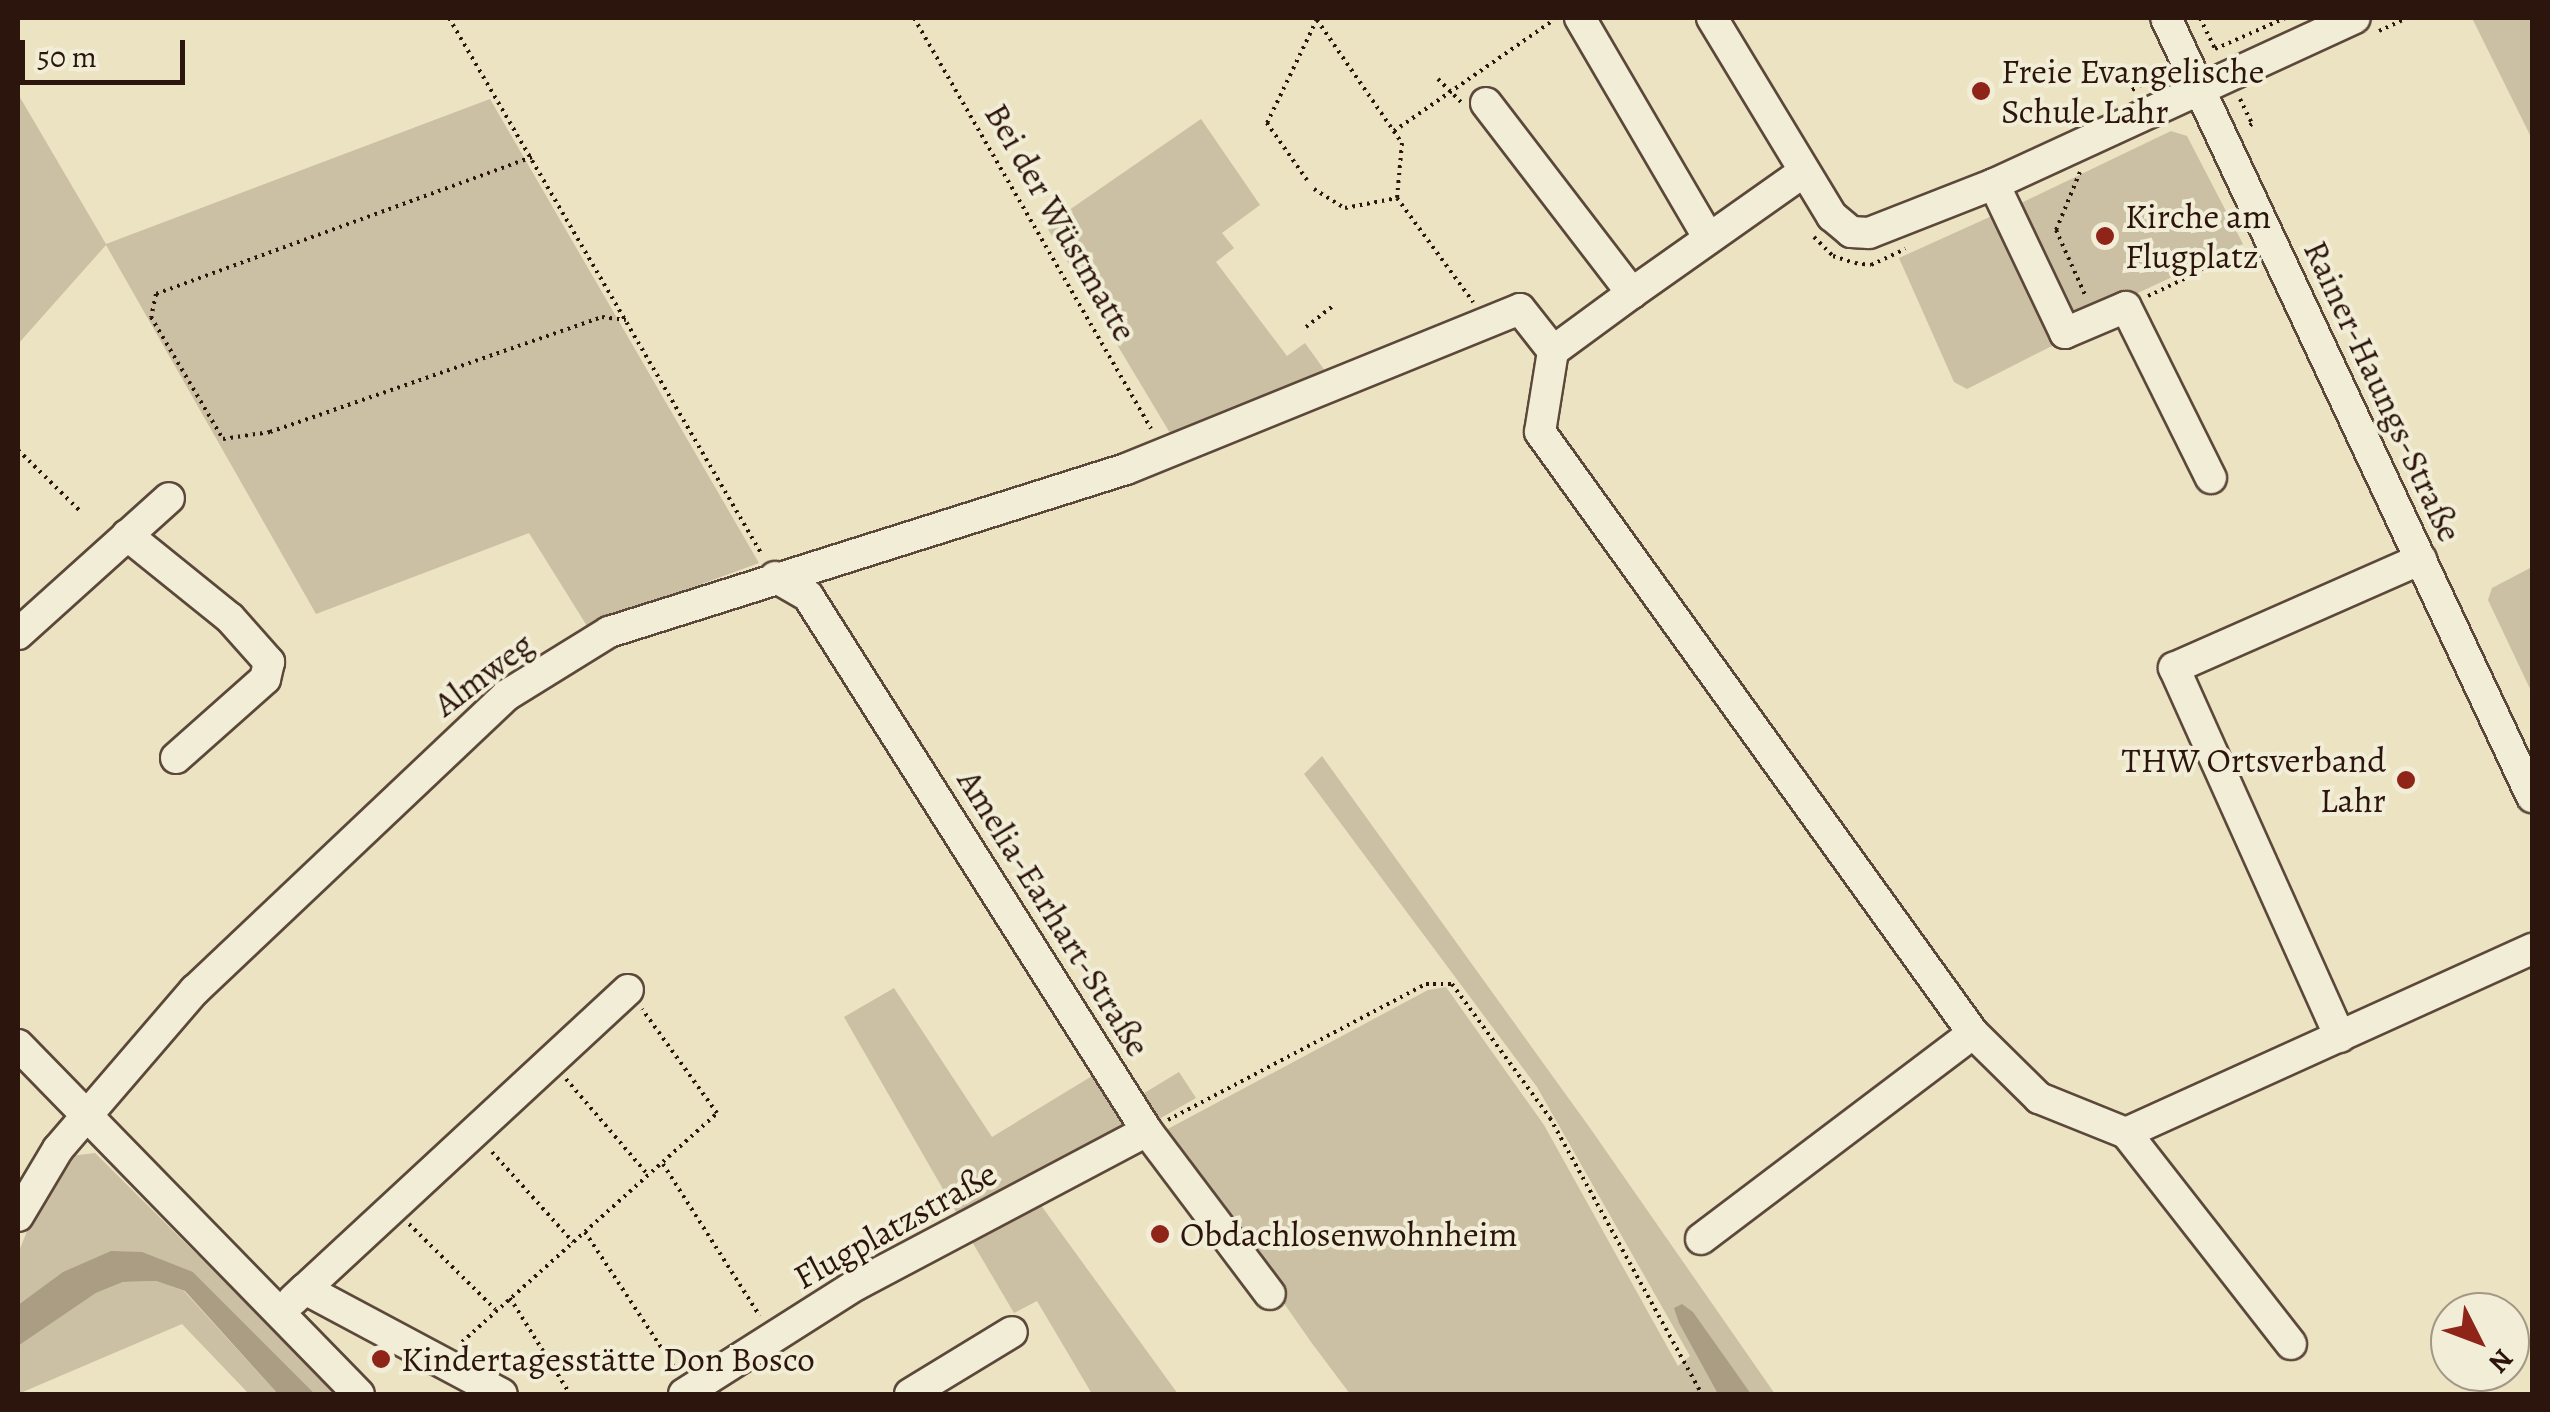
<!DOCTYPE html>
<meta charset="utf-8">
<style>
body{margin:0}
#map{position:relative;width:2550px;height:1412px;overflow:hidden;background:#ebe3c2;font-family:Alegreya,serif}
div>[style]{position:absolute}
.green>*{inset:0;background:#cbc0a3}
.water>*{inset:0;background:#aa9d84}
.path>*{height:4px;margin-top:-2px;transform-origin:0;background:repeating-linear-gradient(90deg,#2c150d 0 2.5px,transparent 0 7.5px)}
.roads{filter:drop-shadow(2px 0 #5c483a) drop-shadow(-2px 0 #5c483a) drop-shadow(0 2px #5c483a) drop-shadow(0 -2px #5c483a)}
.minor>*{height:30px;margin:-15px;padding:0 15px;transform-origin:15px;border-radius:15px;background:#f2edd7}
.dots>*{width:28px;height:28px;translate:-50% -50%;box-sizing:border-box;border:5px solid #f2edd7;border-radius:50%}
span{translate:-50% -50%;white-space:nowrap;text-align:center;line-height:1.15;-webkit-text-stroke:8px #f2edd7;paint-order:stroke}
.poi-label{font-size:35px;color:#2c150d}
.left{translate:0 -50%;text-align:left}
.right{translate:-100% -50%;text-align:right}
.street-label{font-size:35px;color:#2c150d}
.frame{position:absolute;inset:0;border:20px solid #2c150d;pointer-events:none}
.north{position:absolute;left:2430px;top:1292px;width:100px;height:100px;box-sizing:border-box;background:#f2edd7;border:2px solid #a39786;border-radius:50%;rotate:132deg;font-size:28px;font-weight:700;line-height:40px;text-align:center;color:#2c150d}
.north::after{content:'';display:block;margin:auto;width:35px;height:45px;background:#8f2418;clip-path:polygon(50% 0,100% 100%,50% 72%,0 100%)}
.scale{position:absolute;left:20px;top:40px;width:165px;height:45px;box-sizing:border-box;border:5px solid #2c150d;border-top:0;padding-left:12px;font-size:30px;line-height:35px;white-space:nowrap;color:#2c150d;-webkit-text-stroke:8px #f2edd7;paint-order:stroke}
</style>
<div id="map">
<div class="green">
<i style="clip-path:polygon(2472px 18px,2532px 18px,2532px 139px)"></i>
<i style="clip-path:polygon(18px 94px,106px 244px,490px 99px,759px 563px,587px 626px,529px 533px,316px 614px,106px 245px,18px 344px)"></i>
<i style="clip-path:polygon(1201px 119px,1260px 205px,1222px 233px,1234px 248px,1216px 262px,1287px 356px,1305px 343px,1328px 375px,1170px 433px,1046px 226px)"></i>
<i style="clip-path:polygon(2171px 131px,2187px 136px,2243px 244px,2082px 319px,2062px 309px,2017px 205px)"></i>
<i style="clip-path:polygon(1994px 215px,2052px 346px,1967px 389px,1954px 382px,1899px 258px)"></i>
<i style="clip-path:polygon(2532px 567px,2532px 693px,2488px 600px,2492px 588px)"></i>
<i style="clip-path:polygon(1322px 756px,1590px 1128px,1775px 1394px,1350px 1394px,1311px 1342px,1164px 1131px,1428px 990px,1446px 987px,1544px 1125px,1678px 1366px,1690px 1356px,1537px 1087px,1304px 774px)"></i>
<i style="clip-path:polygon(894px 988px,992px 1137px,1097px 1073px,1133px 1130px,959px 1217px,844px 1017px)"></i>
<i style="clip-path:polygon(1179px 1072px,1196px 1098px,1159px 1119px,1149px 1115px,1136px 1098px)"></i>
<i style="clip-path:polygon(95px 1153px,278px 1335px,337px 1394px,315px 1394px,193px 1272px,63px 1273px,18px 1305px,18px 1254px,40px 1198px,70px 1156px)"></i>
<i style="clip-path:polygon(1040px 1204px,1178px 1394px,1092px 1394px,1037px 1301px,1014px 1313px,971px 1240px)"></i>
<i style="clip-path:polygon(156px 1281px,184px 1291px,278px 1394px,249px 1394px,182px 1324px,18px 1394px,18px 1346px,96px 1293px,123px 1282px)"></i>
</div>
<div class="water">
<i style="clip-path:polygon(111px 1251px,142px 1252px,193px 1272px,315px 1394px,278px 1394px,185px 1291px,156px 1281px,123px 1282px,96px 1293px,18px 1346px,18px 1305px,63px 1272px)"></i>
<i style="clip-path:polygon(1682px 1304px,1693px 1312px,1751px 1394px,1718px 1394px,1679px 1323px,1674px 1308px)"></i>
</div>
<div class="path">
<i style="left:449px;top:18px;width:619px;rotate:59.75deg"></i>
<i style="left:914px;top:18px;width:474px;rotate:60deg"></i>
<i style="left:2200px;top:18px;width:34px;rotate:64deg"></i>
<i style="left:2215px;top:49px;width:77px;rotate:-23.9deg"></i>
<i style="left:1317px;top:20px;width:150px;rotate:55.4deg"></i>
<i style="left:1402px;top:143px;width:55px;rotate:95.2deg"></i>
<i style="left:2379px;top:31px;width:31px;rotate:-25deg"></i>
<i style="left:1438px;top:79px;width:34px;rotate:45deg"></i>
<i style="left:2132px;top:90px;width:36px;rotate:-27deg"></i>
<i style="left:2240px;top:99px;width:28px;rotate:64deg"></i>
<i style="left:2252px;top:124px;width:7px;rotate:146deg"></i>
<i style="left:1394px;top:131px;width:195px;rotate:-34.8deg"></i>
<i style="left:532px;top:157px;width:400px;rotate:160deg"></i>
<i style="left:156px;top:294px;width:24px;rotate:102deg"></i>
<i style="left:151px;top:317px;width:142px;rotate:59.5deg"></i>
<i style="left:223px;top:439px;width:48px;rotate:-8.5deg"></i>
<i style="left:270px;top:432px;width:351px;rotate:-19.1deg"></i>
<i style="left:602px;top:317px;width:24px;rotate:7deg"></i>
<i style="left:2080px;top:172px;width:63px;rotate:112.5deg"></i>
<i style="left:2056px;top:230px;width:73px;rotate:65.9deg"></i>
<i style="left:1307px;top:180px;width:70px;rotate:-125.1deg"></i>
<i style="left:1267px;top:123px;width:115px;rotate:-64.3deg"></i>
<i style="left:1314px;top:189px;width:36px;rotate:32deg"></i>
<i style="left:1345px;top:208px;width:53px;rotate:-10.9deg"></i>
<i style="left:1397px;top:198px;width:129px;rotate:53.8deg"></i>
<i style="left:18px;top:212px;width:47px;rotate:90deg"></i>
<i style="left:1814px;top:237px;width:27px;rotate:45deg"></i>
<i style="left:1833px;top:256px;width:23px;rotate:18deg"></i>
<i style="left:1855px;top:263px;width:16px;rotate:7deg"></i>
<i style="left:1871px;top:265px;width:38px;rotate:-25deg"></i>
<i style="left:2148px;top:296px;width:110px;rotate:-25.2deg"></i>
<i style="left:1306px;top:327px;width:33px;rotate:-38deg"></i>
<i style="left:18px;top:450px;width:86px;rotate:44.5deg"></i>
<i style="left:566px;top:1079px;width:126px;rotate:49.5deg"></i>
<i style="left:1168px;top:1120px;width:292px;rotate:-27.8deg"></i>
<i style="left:1426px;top:984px;width:26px"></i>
<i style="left:1452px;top:984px;width:166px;rotate:53.8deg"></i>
<i style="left:1550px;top:1118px;width:315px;rotate:61.2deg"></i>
<i style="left:492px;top:1152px;width:121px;rotate:48deg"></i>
<i style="left:663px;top:1164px;width:180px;rotate:57.5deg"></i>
<i style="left:409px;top:1224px;width:121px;rotate:44.7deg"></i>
<i style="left:585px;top:1232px;width:165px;rotate:56.6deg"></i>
<i style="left:510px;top:1298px;width:113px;rotate:58deg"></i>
<i style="left:462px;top:1342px;width:343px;rotate:-41.9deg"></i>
<i style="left:717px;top:1113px;width:128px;rotate:-125.8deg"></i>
</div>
<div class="roads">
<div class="minor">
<i style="left:1580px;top:18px;width:254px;rotate:59.7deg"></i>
<i style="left:1712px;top:18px;width:232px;rotate:58.8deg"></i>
<i style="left:1832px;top:216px;width:25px;rotate:40deg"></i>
<i style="left:1851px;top:232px;width:18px;rotate:3deg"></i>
<i style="left:1869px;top:233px;width:134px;rotate:-21.4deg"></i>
<i style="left:1994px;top:184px;width:397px;rotate:-24.7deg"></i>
<i style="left:2166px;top:18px;width:861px;rotate:64.83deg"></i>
<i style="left:1486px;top:103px;width:240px;rotate:52.5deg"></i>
<i style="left:1632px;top:293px;width:208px;rotate:-35.2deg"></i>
<i style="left:1994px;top:184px;width:165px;rotate:64.5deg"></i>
<i style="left:2065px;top:333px;width:66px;rotate:-23.1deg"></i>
<i style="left:2126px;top:307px;width:191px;rotate:63.6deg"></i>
<i style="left:1632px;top:293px;width:98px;rotate:143.7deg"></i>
<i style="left:1553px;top:351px;width:82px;rotate:99.1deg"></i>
<i style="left:1540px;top:432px;width:741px;rotate:54.23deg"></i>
<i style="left:1973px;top:1033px;width:93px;rotate:44.6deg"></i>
<i style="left:2039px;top:1098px;width:94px;rotate:21.9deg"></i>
<i style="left:127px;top:535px;width:132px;rotate:38.9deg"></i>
<i style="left:230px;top:618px;width:59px;rotate:48.4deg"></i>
<i style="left:269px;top:662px;width:17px;rotate:103deg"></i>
<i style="left:265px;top:679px;width:119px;rotate:138.4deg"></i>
<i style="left:775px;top:577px;width:38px;rotate:30deg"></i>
<i style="left:808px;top:596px;width:633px;rotate:57.64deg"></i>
<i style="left:1147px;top:1131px;width:204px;rotate:53deg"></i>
<i style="left:18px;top:634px;width:203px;rotate:-42deg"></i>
<i style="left:2340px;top:1037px;width:405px;rotate:-114.2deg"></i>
<i style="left:2174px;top:668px;width:270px;rotate:-23.8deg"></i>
<i style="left:18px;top:1045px;width:488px;rotate:45.7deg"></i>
<i style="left:18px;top:1216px;width:78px;rotate:-59.2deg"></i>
<i style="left:58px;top:1149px;width:210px;rotate:-49.3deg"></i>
<i style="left:195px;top:990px;width:429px;rotate:-43.4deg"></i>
<i style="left:507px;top:695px;width:120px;rotate:-31.7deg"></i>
<i style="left:609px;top:632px;width:542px;rotate:-17.5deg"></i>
<i style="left:1126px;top:469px;width:425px;rotate:-22.1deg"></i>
<i style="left:1520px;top:309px;width:53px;rotate:51.8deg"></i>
<i style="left:1701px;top:1239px;width:341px;rotate:-37.1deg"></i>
<i style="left:305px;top:1289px;width:440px;rotate:-42.8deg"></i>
<i style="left:293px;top:1300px;width:16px;rotate:-43deg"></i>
<i style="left:305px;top:1289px;width:223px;rotate:28.1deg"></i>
<i style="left:2291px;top:1344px;width:268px;rotate:-128deg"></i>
<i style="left:2126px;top:1133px;width:446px;rotate:-24.4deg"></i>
<i style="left:684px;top:1394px;width:204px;rotate:-32.4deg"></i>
<i style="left:856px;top:1285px;width:329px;rotate:-27.9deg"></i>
<i style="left:910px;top:1394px;width:119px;rotate:-31.3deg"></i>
</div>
</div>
<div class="dots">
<i style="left:1981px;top:91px;background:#8f2418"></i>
<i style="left:2105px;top:236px;background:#8f2418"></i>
<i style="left:2406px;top:780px;background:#8f2418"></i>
<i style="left:1160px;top:1234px;background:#8f2418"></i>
<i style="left:381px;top:1359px;background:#8f2418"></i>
</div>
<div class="poi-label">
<span class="left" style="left:2001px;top:91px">Freie Evangelische<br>Schule Lahr</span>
<span class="left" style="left:2125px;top:236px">Kirche am<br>Flugplatz</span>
<span class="right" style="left:2386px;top:780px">THW Ortsverband<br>Lahr</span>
<span class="left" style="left:1180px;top:1234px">Obdachlosenwohnheim</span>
<span class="left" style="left:401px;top:1359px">Kindertagesstätte Don Bosco</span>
</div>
<div class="street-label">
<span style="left:1061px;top:222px;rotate:60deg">Bei der Wüstmatte</span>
<span style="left:2383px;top:391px;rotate:65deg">Rainer-Haungs-Straße</span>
<span style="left:483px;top:674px;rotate:-37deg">Almweg</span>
<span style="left:1054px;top:913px;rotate:58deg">Amelia-Earhart-Straße</span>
<span style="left:895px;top:1225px;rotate:-29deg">Flugplatzstraße</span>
</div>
<div class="frame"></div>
<div class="north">N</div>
<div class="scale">50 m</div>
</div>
